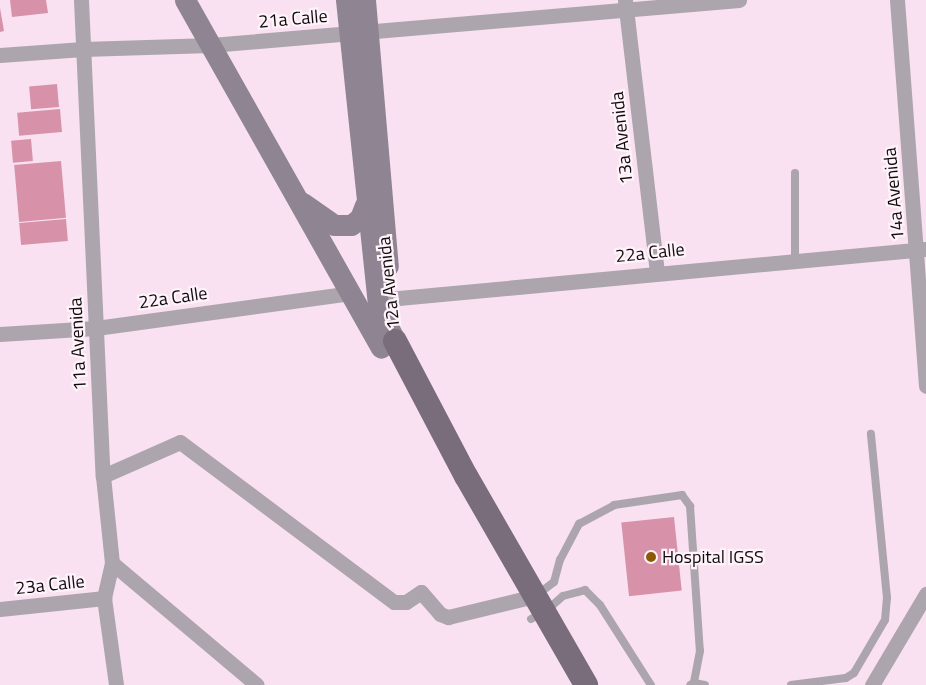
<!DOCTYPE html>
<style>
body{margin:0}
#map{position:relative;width:926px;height:685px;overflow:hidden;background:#f9e1f1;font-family:"Titillium Web",sans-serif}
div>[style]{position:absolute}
.building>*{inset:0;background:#d792aa;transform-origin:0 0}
.lane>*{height:8px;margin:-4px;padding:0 4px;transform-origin:4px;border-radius:4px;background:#aca5ae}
.street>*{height:15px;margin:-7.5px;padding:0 7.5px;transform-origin:7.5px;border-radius:7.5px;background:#aca5ae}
.secondary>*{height:21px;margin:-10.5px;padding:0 10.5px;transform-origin:10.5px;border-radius:10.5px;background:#8f8491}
.primary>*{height:24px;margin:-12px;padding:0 12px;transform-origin:12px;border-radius:12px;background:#796d7c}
.dots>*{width:14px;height:14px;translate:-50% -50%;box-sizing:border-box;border:2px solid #fdf3f9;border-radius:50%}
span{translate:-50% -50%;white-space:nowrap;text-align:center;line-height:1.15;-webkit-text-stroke:4.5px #fdf3f9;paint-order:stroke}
.street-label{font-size:18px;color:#10090e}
.poi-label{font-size:18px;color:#10090e}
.left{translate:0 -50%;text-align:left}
</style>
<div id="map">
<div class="building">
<i style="clip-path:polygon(10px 0,46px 0,48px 13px,12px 17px)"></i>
<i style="clip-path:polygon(0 8px,4px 31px,0 32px)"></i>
<i style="left:57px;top:84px;width:23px;height:28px;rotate:85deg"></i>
<i style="left:60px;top:109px;width:23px;height:43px;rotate:85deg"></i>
<i style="left:31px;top:139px;width:22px;height:20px;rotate:85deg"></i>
<i style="left:61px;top:161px;width:57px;height:47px;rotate:85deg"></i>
<i style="left:66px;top:219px;width:22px;height:47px;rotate:85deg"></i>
<i style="left:674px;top:517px;width:74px;height:53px;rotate:84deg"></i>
</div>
<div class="lane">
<i style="left:795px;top:173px;width:86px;rotate:90deg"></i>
<i style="left:538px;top:594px;width:20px;rotate:-37deg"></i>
<i style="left:554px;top:582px;width:23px;rotate:-75deg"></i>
<i style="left:560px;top:560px;width:41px;rotate:-62.2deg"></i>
<i style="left:579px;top:524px;width:40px;rotate:-28deg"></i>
<i style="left:614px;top:505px;width:69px;rotate:-8.4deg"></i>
<i style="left:682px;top:495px;width:14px;rotate:54deg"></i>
<i style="left:690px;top:506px;width:145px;rotate:86.1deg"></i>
<i style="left:700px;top:651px;width:33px;rotate:101deg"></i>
<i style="left:694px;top:683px;width:4px;rotate:153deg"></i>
<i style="left:531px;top:619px;width:16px;rotate:-27deg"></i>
<i style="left:545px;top:612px;width:24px;rotate:-42deg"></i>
<i style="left:563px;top:596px;width:23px;rotate:-15deg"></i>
<i style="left:585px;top:590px;width:21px;rotate:45deg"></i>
<i style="left:600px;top:605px;width:95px;rotate:57.5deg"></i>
<i style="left:694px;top:683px;width:11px;rotate:10deg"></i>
<i style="left:791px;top:685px;width:55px;rotate:-7.3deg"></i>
<i style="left:846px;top:678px;width:9px;rotate:-32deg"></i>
<i style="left:854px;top:673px;width:61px;rotate:-59.7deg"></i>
<i style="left:885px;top:620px;width:22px;rotate:-85deg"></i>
<i style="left:887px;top:598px;width:165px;rotate:-95.6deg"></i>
</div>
<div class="street">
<i style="left:81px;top:0;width:477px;rotate:87.4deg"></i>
<i style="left:103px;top:476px;width:87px;rotate:84.1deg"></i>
<i style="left:112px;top:563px;width:36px;rotate:103deg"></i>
<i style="left:104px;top:598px;width:88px;rotate:82.1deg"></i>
<i style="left:625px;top:0;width:273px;rotate:83.3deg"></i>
<i style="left:897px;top:0;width:387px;rotate:85.7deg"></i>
<i style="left:0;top:55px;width:83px;rotate:-4.1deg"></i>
<i style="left:83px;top:49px;width:128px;rotate:-1.8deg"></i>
<i style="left:211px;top:45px;width:530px;rotate:-4.87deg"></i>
<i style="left:377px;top:300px;width:551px;rotate:-5.31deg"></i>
<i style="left:0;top:334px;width:96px;rotate:-3.6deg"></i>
<i style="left:96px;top:328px;width:257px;rotate:-7.8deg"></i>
<i style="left:103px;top:476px;width:84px;rotate:-23.8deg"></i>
<i style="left:180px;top:442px;width:267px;rotate:36.8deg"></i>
<i style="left:394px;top:602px;width:12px"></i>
<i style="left:406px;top:602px;width:18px;rotate:-34deg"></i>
<i style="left:421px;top:592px;width:29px;rotate:49deg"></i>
<i style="left:440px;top:614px;width:9px;rotate:21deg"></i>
<i style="left:448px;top:617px;width:89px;rotate:-13.6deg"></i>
<i style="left:112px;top:563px;width:189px;rotate:40.1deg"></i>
<i style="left:0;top:609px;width:105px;rotate:-6deg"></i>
<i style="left:872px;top:685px;width:106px;rotate:-59.3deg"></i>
</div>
<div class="secondary">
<i style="left:185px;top:0;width:399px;rotate:60.6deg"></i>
<i style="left:346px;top:0;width:309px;rotate:84deg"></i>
<i style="left:378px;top:307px;width:38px;rotate:63deg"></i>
<i style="left:365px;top:0;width:267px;rotate:85.1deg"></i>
<i style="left:303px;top:203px;width:38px;rotate:35deg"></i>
<i style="left:334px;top:225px;width:17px"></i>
<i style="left:351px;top:225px;width:11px;rotate:-38deg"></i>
<i style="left:360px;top:218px;width:14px;rotate:-69deg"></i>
</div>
<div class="primary">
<i style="left:395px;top:341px;width:153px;rotate:62.3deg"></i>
<i style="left:466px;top:476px;width:241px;rotate:60.1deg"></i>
</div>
<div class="dots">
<i style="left:651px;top:557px;background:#8c5907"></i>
</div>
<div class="street-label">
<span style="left:293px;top:19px;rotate:-5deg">21a Calle</span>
<span style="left:622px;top:138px;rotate:-96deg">13a Avenida</span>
<span style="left:894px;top:194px;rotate:-95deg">14a Avenida</span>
<span style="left:650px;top:253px;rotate:-6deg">22a Calle</span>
<span style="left:389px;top:283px;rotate:-96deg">12a Avenida</span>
<span style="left:173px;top:298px;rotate:-8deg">22a Calle</span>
<span style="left:78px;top:344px;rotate:-93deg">11a Avenida</span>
<span style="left:50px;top:585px;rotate:-6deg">23a Calle</span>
</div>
<div class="poi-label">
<span class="left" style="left:662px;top:557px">Hospital IGSS</span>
</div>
</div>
